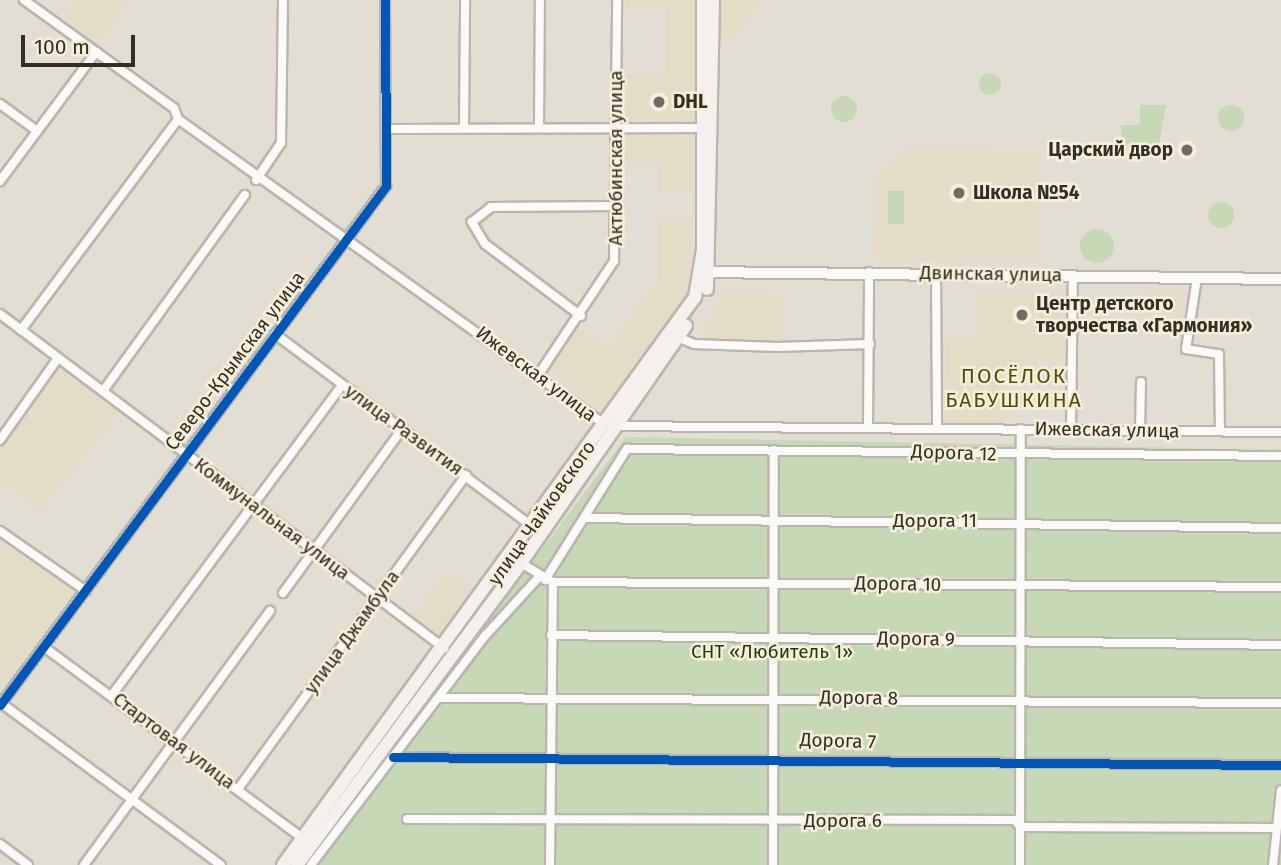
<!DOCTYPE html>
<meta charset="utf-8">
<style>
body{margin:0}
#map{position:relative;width:1281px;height:865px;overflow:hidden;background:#e2ded3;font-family:"Fira Sans",sans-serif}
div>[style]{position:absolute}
.built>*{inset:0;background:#e3dcc7;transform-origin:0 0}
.green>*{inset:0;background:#c6d8b6;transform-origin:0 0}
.round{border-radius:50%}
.roads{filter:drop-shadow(2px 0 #bab6ae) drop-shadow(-2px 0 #bab6ae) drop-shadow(0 2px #bab6ae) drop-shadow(0 -2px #bab6ae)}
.minor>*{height:8px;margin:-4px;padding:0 4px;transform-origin:4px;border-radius:4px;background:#fbfaf8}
.tertiary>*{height:10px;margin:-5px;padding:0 5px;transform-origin:5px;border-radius:5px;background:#fbfaf8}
.secondary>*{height:12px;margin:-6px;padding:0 6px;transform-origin:6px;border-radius:6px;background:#f4f0ee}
.cycleway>*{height:9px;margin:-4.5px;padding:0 4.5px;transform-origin:4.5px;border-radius:4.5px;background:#0057b8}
.dots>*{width:19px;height:19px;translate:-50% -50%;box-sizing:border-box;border:4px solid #f6efda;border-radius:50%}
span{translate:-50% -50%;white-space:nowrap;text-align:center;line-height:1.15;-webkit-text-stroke:5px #f6efda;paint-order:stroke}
.poi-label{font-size:19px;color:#312f26;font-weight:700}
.left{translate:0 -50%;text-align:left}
.right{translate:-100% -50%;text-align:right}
.street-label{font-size:19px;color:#312f26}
.park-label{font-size:19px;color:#1f3c0d}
.neighbourhood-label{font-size:21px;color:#564d0d;letter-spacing:2px}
.scale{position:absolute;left:21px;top:35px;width:114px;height:32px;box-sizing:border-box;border:4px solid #312f26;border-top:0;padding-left:9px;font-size:21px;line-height:24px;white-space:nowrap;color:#312f26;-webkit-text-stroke:5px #f6efda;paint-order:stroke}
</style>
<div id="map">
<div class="built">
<i style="clip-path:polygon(78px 0,131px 0,100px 41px,65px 17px)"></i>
<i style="clip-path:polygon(625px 0,695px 0,695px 123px,624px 124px,625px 75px,666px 75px,666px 9px,625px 8px)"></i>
<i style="clip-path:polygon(720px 0,763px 0,730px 42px,720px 38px)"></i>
<i style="clip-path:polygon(622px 135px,693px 135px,693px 192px,659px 192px,659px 163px,622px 163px)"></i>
<i style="clip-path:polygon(909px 148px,1041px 151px,1040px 261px,876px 259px,877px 173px)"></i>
<i style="clip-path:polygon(692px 219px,689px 296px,604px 412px,549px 370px,579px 328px,608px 349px,657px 281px,657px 220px)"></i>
<i style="clip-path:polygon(725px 290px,784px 295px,784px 343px,701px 340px)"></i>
<i style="clip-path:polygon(1143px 290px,1184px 291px,1183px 331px,1149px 331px,1143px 322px)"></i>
<i style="clip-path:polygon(976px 293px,1069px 293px,1069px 360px,1039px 360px,1032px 373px,1004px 372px,1004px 426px,943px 425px,946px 337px,975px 337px)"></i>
<i style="clip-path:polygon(66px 370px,120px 412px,41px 510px,0 481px,0 450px,58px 372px)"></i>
<i style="clip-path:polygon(0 541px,75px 593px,0 689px)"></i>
<i style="left:447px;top:572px;width:36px;height:59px;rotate:37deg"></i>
</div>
<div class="green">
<i class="round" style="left:979px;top:73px;width:22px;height:22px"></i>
<i class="round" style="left:831px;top:96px;width:26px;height:26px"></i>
<i style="clip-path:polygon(1140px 105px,1166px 105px,1159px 144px,1121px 144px,1121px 125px,1140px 125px)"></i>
<i class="round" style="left:1218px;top:105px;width:26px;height:26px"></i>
<i style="left:888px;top:191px;width:16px;height:33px"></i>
<i class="round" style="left:1208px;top:202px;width:26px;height:26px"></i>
<i class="round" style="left:1080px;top:229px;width:34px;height:34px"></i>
<i style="clip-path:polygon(626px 437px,1281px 450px,1281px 865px,306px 865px)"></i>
</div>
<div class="roads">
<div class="minor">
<i style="left:24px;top:0;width:185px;rotate:35.8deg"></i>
<i style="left:174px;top:108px;width:12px;rotate:70deg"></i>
<i style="left:178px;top:119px;width:524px;rotate:35.6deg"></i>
<i style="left:0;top:104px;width:46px;rotate:36.1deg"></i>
<i style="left:464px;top:127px;width:127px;rotate:-89.5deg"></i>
<i style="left:539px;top:128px;width:128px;rotate:-89.6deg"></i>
<i style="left:387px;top:129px;width:317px;rotate:-0.2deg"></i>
<i style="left:256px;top:180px;width:45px;rotate:-56deg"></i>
<i style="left:281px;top:143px;width:143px;rotate:-89.2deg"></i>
<i style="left:0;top:181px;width:161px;rotate:-53.3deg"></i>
<i style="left:936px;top:273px;width:155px;rotate:89.6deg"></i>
<i style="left:1197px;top:278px;width:72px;rotate:98.8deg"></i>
<i style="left:1186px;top:349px;width:33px;rotate:9deg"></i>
<i style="left:1219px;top:354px;width:77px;rotate:89.3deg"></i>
<i style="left:0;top:314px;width:556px;rotate:36.95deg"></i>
<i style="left:581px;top:316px;width:120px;rotate:-143.1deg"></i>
<i style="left:485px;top:244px;width:26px;rotate:-121deg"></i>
<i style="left:472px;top:222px;width:24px;rotate:-38deg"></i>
<i style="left:491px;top:207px;width:123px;rotate:-0.5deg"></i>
<i style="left:21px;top:330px;width:263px;rotate:-53.3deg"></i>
<i style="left:275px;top:334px;width:322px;rotate:36.8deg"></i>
<i style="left:677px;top:337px;width:18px;rotate:22deg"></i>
<i style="left:694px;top:344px;width:83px;rotate:2.1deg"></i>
<i style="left:777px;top:347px;width:93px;rotate:-1.8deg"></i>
<i style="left:537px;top:377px;width:139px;rotate:-56.4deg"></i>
<i style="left:614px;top:261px;width:261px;rotate:-89.3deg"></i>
<i style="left:103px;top:391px;width:242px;rotate:-54.1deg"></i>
<i style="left:616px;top:426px;width:665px;rotate:0.52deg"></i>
<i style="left:868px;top:427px;width:155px;rotate:-89.6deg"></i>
<i style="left:1071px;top:430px;width:154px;rotate:-89.3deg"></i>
<i style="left:1140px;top:430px;width:48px;rotate:-88.8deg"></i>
<i style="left:0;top:440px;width:100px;rotate:-54.7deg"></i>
<i style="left:586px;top:518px;width:695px;rotate:0.82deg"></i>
<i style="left:0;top:531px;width:105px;rotate:34.9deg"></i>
<i style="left:521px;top:563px;width:37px;rotate:31deg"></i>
<i style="left:553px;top:582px;width:728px;rotate:0.39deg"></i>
<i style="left:545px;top:580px;width:155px;rotate:-58deg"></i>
<i style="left:627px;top:449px;width:654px;rotate:0.61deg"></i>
<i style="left:283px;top:593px;width:204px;rotate:-54deg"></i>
<i style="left:551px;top:635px;width:730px;rotate:0.78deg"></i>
<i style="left:44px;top:647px;width:321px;rotate:36.5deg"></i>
<i style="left:112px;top:695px;width:386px;rotate:-53.4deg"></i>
<i style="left:438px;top:698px;width:843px;rotate:0.34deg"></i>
<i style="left:1px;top:703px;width:273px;rotate:36.4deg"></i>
<i style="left:0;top:705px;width:647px;rotate:-53.36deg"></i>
<i style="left:386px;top:186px;width:186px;rotate:-90.3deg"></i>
<i style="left:393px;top:757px;width:888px;rotate:0.52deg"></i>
<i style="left:238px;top:789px;width:388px;rotate:-54deg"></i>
<i style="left:407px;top:819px;width:608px;rotate:0.09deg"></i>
<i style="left:1015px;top:820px;width:9px;rotate:54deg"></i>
<i style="left:1020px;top:827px;width:256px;rotate:0.2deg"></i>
<i style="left:0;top:844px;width:35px;rotate:37deg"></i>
<i style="left:84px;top:865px;width:315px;rotate:-53.8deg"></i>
<i style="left:311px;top:865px;width:288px;rotate:-52.8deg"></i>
<i style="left:485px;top:636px;width:80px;rotate:-47.5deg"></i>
<i style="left:550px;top:865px;width:283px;rotate:-89.4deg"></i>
<i style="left:773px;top:865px;width:415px;rotate:-89.9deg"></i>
<i style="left:1020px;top:865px;width:436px;rotate:-89.9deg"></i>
<i style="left:1273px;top:865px;width:75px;rotate:-83.9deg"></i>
</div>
<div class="tertiary">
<i style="left:702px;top:272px;width:579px;rotate:0.69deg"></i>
</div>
<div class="secondary">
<i style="left:707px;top:289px;width:289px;rotate:-88.8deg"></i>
<i style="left:283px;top:865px;width:702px;rotate:-54.04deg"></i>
<i style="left:695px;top:297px;width:49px;rotate:-80.5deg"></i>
<i style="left:703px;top:249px;width:249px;rotate:-90deg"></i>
<i style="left:297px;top:865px;width:376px;rotate:-53.4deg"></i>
<i style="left:521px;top:563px;width:289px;rotate:-55.2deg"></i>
</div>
</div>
<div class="cycleway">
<i style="left:0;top:705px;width:647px;rotate:-53.36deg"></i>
<i style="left:386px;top:186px;width:186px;rotate:-90.3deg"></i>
<i style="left:393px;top:757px;width:888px;rotate:0.52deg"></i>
</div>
<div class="dots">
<i style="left:659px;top:102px;background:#6f6c63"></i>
<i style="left:1187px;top:150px;background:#6f6c63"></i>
<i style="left:959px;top:193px;background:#6f6c63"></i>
<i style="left:1022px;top:315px;background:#6f6c63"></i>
</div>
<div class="poi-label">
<span class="left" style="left:673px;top:102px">DHL</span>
<span class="right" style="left:1173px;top:150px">Царский двор</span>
<span class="left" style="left:973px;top:193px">Школа №54</span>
<span class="left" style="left:1036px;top:315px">Центр детского<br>творчества «Гармония»</span>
</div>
<div class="street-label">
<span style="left:616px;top:158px;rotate:-90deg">Актюбинская улица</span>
<span style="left:991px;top:274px;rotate:1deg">Двинская улица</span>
<span style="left:235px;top:361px;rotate:-53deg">Северо-Крымская улица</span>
<span style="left:536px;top:374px;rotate:37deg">Ижевская улица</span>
<span style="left:404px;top:430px;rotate:36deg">улица Развития</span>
<span style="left:1107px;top:430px;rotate:1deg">Ижевская улица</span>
<span style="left:954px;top:453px;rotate:2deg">Дорога 12</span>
<span style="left:542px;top:513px;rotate:-55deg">улица Чайковского</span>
<span style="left:272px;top:519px;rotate:37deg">Коммунальная улица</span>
<span style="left:935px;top:521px">Дорога 11</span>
<span style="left:898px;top:584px;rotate:1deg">Дорога 10</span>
<span style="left:352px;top:632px;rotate:-54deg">улица Джамбула</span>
<span style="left:916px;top:639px;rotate:1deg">Дорога 9</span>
<span style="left:859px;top:698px;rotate:1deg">Дорога 8</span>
<span style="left:174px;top:741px;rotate:37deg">Стартовая улица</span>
<span style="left:838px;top:741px;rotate:2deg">Дорога 7</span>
<span style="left:843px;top:821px">Дорога 6</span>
</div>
<div class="park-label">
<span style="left:772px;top:652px">СНТ «Любитель 1»</span>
</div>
<div class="neighbourhood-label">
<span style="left:1014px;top:388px">ПОСЁЛОК<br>БАБУШКИНА</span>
</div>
<div class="scale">100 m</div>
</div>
